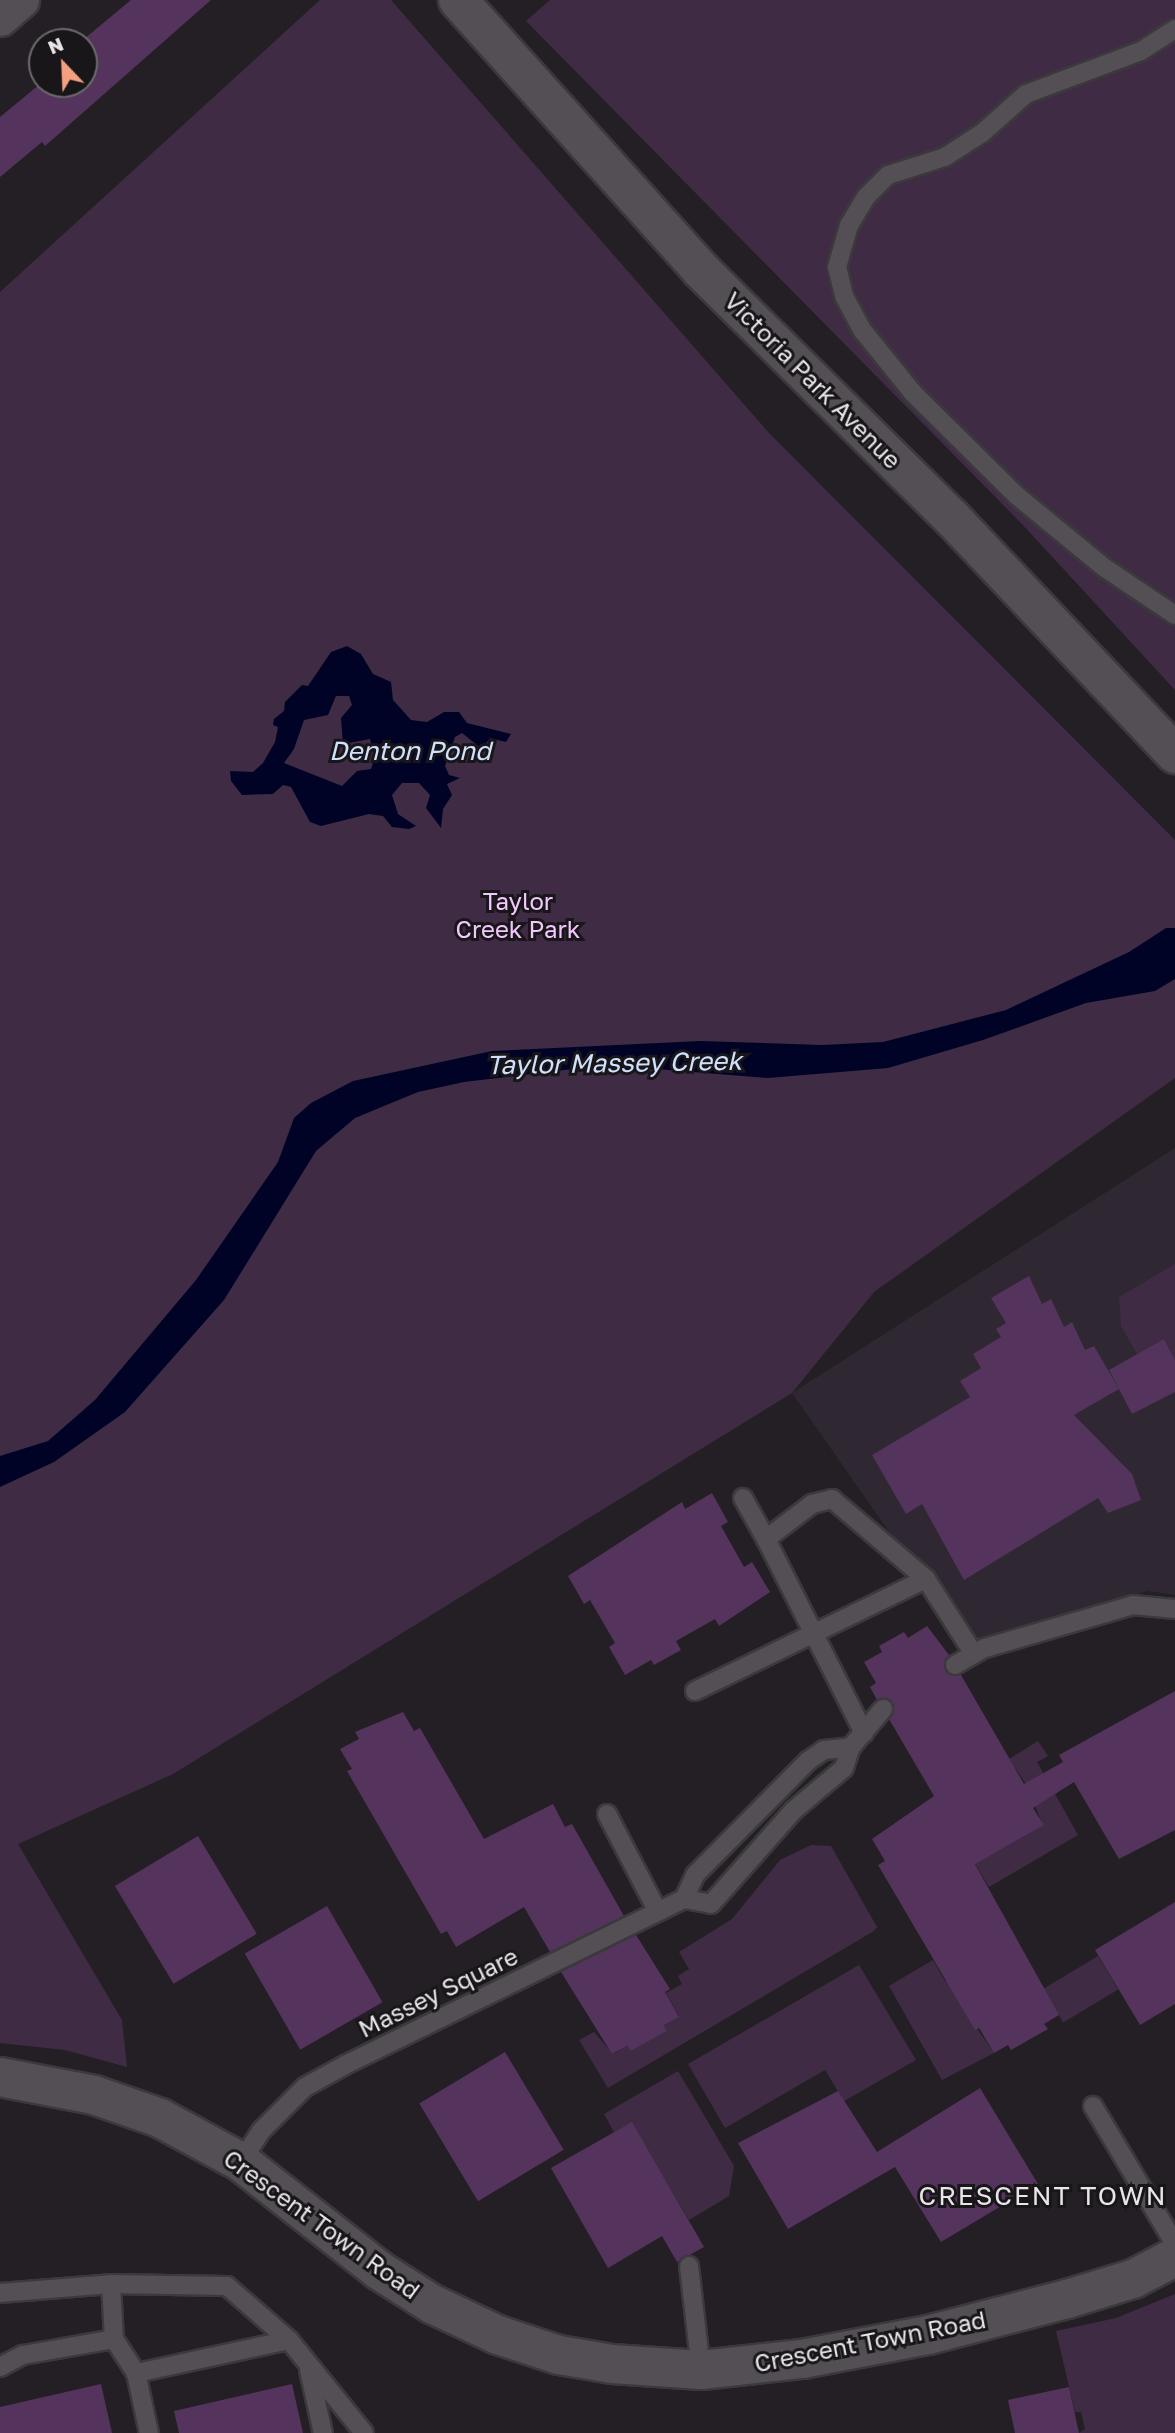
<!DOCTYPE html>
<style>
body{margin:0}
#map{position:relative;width:1175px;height:2433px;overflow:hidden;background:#231f24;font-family:"Golos Text",sans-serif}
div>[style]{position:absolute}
.built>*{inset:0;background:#2f2731}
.green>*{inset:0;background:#3f2c44;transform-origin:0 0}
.water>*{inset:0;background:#000325}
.building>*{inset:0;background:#54345d;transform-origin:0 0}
.roads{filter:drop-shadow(2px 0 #3c393d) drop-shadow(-2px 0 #3c393d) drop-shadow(0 2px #3c393d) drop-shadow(0 -2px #3c393d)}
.service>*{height:18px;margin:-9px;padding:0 9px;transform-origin:9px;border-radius:9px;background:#534f54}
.minor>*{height:35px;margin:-17.5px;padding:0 17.5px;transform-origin:17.5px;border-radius:17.5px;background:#534f54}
.tertiary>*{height:38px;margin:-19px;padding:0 19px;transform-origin:19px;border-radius:19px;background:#534f54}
.secondary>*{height:38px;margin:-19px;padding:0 19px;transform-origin:19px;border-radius:19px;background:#534f54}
span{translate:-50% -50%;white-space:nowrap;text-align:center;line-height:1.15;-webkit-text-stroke:6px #19161a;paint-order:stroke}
.street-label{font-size:24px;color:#e8e5e8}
.park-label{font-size:24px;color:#f2c7fd}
.water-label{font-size:26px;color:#d0e1fd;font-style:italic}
.neighbourhood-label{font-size:26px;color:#e8e5e8;letter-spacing:2px}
.north{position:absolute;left:28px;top:28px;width:70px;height:70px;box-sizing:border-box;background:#19161a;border:2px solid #6c696c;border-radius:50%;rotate:337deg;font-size:19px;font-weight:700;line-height:28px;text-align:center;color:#e8e5e8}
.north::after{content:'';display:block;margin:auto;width:24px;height:32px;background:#f2a07f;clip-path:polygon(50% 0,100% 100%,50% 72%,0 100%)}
</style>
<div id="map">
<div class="built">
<i style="clip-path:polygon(1175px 1148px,1175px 1595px,1148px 1591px,968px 1645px,792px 1393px)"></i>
</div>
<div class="green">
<i style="clip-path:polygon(320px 0,391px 0,769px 433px,1175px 840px,1175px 1078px,874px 1292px,792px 1393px,173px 1774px,18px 1844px,122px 2020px,127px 2067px,65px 2050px,0 2043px,0 292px)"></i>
<i style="clip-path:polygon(550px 0,1175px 0,1175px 690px,1022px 524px,526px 21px)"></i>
<i style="clip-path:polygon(1175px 1264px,1175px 1360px,1164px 1339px,1137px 1354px,1121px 1326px,1119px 1297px)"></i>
<i style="clip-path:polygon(1038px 1741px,1048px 1756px,1037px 1762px,1078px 1835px,989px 1887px,970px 1855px,1005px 1847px,1043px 1825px,1026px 1784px,1009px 1759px)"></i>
<i style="clip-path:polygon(811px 1845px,831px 1846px,877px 1927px,874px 1931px,608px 2088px,579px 2040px,594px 2032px,613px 2054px,627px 2046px,631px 2051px,667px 2031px,664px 2025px,679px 2016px,666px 1993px,682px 1984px,678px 1976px,689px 1969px,679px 1952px,732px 1919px,780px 1860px)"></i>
<i style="left:1098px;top:1956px;width:39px;height:64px;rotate:59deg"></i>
<i style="clip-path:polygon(933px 1960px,945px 1981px,952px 1978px,962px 2007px,994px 2053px,942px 2080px,889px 1986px)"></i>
<i style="clip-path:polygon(859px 1965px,916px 2060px,844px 2101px,825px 2070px,725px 2128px,688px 2064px)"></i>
<i style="clip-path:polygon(678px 2071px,734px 2166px,729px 2196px,689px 2220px,632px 2123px,614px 2132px,604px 2114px)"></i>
<i style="clip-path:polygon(1175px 2294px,1175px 2433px,1079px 2433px,1085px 2429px,1081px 2412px,1075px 2412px,1056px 2331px,1116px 2318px)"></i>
</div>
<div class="water">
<i style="clip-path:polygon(evenodd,347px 646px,361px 654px,373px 674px,391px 682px,393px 700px,411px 720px,427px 722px,444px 712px,459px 712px,467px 723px,511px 734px,506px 742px,490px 738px,482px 749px,462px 733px,455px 737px,445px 766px,449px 775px,460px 778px,447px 784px,452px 795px,443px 809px,441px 828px,426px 808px,430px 795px,419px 783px,402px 783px,392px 795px,398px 814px,416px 826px,409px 829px,392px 827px,383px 816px,369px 814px,321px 826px,310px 822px,291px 787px,283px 785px,273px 794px,242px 795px,231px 781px,230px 771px,253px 772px,263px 763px,275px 742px,278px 727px,273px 725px,274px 719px,284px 711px,285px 702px,302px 685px,308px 686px,331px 652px,347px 646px,336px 696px,349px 696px,352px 705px,341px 718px,343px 744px,370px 739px,375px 757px,371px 769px,357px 771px,342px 786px,284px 763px,294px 749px,304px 720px,328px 715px,336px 696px)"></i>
<i style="clip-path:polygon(1166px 928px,1175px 928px,1175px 979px,1155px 991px,1086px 1003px,983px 1040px,888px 1068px,768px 1078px,607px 1065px,464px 1082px,418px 1092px,355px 1118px,316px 1151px,224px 1300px,125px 1412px,54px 1462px,0 1487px,0 1456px,48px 1441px,95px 1400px,196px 1280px,278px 1162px,294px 1118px,311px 1103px,353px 1081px,492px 1051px,700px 1041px,822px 1045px,883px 1042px,1006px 1010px,1129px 952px)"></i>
</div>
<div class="building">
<i style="clip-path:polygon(131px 0,211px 0,45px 146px,42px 142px,0 177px,0 117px,40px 84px,84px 84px,84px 39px)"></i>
<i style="clip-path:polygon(1029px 1276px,1042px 1304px,1051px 1299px,1064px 1327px,1072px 1322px,1085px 1350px,1094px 1346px,1119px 1389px,1074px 1415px,1132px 1474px,1141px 1500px,1108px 1513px,1098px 1498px,964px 1580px,922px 1504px,906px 1514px,872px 1455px,970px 1397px,960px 1381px,981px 1368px,973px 1354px,1001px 1337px,996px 1329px,1006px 1323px,991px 1298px)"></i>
<i style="clip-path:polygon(1164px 1339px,1175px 1360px,1175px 1392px,1132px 1414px,1109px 1370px)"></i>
<i style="clip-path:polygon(712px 1493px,728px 1522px,721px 1526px,744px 1567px,752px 1562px,770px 1592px,719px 1626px,715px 1619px,676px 1641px,681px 1650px,654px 1665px,651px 1660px,625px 1675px,609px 1647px,615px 1643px,590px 1600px,584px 1604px,568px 1576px,682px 1502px,685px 1509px)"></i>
<i style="clip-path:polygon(927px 1626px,949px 1655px,946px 1671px,961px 1675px,1024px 1784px,1063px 1762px,1059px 1755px,1175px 1691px,1175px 1830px,1119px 1859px,1074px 1782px,1033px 1808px,1044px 1825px,975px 1864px,1059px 2015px,1044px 2024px,1048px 2029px,1011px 2050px,1008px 2045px,994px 2053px,979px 2028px,975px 2030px,878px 1865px,885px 1861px,872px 1839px,934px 1796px,889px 1719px,893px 1705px,886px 1698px,877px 1700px,870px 1687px,876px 1683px,864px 1662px,882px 1652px,879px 1646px,904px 1632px,908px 1638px)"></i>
<i style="clip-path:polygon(403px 1712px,414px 1731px,420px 1728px,484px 1839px,553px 1804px,565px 1827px,572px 1824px,624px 1916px,550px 1952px,524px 1907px,456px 1947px,447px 1931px,441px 1934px,347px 1771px,352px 1769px,340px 1749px,359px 1739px,355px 1732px)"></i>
<i style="left:198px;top:1836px;width:114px;height:97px;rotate:59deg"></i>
<i style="clip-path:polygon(1175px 1902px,1175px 2004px,1140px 2025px,1095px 1950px)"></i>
<i style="left:327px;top:1906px;width:111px;height:95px;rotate:60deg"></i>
<i style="clip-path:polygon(636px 1935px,670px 1989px,665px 1992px,679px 2017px,664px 2025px,667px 2031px,631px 2051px,627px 2046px,612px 2054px,561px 1972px)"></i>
<i style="left:505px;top:2052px;width:114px;height:100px;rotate:59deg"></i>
<i style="clip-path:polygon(980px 2088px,1038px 2184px,941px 2242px,895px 2167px,788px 2229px,738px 2143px,838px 2091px,877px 2152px)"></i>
<i style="clip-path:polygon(632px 2122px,704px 2247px,677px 2262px,662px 2236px,608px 2268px,551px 2168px)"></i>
<i style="clip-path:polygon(101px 2384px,112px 2433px,0 2433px,0 2407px)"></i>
<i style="clip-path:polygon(292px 2384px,303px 2433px,179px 2433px,174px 2411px)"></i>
<i style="clip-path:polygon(1069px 2387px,1079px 2433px,1015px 2433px,1008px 2400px)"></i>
</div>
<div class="roads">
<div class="service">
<i style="left:1175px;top:29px;width:40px;rotate:147.1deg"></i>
<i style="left:1141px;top:51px;width:123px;rotate:159.5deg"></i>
<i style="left:1026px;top:94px;width:59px;rotate:138.4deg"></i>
<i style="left:982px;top:133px;width:44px;rotate:147deg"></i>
<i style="left:945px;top:157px;width:60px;rotate:162.5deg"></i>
<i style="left:888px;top:175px;width:31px;rotate:135deg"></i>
<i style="left:866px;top:197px;width:33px;rotate:121deg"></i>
<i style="left:849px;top:225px;width:44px;rotate:105.9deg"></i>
<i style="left:837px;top:267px;width:30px;rotate:76deg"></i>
<i style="left:844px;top:296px;width:40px;rotate:62deg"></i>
<i style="left:863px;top:331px;width:80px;rotate:51.1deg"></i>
<i style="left:913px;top:393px;width:145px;rotate:44.7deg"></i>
<i style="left:1016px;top:495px;width:115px;rotate:39.4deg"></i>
<i style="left:1105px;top:568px;width:84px;rotate:33.9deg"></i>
<i style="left:743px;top:1498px;width:47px;rotate:60.7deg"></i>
<i style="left:955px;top:1665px;width:34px;rotate:-30deg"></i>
<i style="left:985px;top:1648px;width:154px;rotate:-16.2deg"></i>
<i style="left:1133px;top:1605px;width:42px;rotate:5.4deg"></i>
<i style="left:695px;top:1691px;width:257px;rotate:-25.9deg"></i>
<i style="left:864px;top:1733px;width:217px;rotate:-116.8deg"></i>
<i style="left:766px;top:1539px;width:58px;rotate:-37.3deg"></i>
<i style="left:812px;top:1504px;width:21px;rotate:-14deg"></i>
<i style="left:832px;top:1499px;width:123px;rotate:40.4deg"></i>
<i style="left:926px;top:1579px;width:89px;rotate:57.4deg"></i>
<i style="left:607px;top:1814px;width:110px;rotate:62.5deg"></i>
<i style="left:684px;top:1899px;width:26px;rotate:-65deg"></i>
<i style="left:695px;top:1875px;width:161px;rotate:-45.3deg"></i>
<i style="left:808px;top:1761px;width:19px;rotate:-35deg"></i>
<i style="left:824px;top:1750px;width:27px;rotate:-6deg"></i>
<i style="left:1093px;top:2106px;width:161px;rotate:59.3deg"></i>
<i style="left:241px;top:2162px;width:37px;rotate:-57deg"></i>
<i style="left:261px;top:2131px;width:62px;rotate:-45deg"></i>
<i style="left:305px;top:2087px;width:46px;rotate:-28.8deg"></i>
<i style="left:345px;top:2065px;width:377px;rotate:-26.1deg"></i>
<i style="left:684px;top:1899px;width:27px;rotate:10deg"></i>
<i style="left:711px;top:1904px;width:125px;rotate:-48.6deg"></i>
<i style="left:794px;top:1810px;width:65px;rotate:-40deg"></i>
<i style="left:844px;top:1768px;width:22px;rotate:-72deg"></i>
<i style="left:851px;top:1747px;width:50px;rotate:-49.9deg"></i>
<i style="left:689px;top:2266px;width:105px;rotate:83.4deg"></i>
<i style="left:111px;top:2284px;width:116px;rotate:1deg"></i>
<i style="left:227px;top:2286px;width:82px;rotate:41.1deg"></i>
<i style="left:289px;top:2340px;width:157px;rotate:167.8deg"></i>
<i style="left:0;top:2293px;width:111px;rotate:-4.6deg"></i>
<i style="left:111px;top:2284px;width:55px;rotate:86.9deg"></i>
<i style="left:289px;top:2340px;width:119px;rotate:51.1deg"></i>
<i style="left:0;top:2367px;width:26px;rotate:-28deg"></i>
<i style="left:23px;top:2355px;width:92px;rotate:-10deg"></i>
<i style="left:114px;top:2339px;width:40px;rotate:57.1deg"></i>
<i style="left:136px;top:2373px;width:61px;rotate:77.8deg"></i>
<i style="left:309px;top:2370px;width:65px;rotate:77.5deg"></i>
</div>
<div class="minor">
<i style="left:0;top:18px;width:28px;rotate:-41deg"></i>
</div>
<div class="tertiary">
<i style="left:0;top:2077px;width:96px;rotate:10.8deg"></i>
<i style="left:94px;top:2095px;width:70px;rotate:19.2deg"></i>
<i style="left:160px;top:2118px;width:92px;rotate:28.5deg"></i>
<i style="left:241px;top:2162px;width:177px;rotate:38.1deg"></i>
<i style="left:380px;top:2271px;width:62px;rotate:32.4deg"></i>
<i style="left:432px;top:2304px;width:73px;rotate:25.2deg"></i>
<i style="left:498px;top:2335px;width:64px;rotate:18.2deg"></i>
<i style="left:559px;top:2355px;width:54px;rotate:9.6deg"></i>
<i style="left:612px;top:2364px;width:89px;rotate:3.9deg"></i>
<i style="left:701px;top:2370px;width:102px;rotate:-6.2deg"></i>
<i style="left:802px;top:2359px;width:128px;rotate:-10.8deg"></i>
<i style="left:928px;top:2335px;width:144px;rotate:-14.5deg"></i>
<i style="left:1067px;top:2299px;width:69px;rotate:-16.9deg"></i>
<i style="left:1133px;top:2279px;width:47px;rotate:-27.6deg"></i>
</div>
<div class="secondary">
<i style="left:458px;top:0;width:362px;rotate:48deg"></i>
<i style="left:700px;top:269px;width:354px;rotate:44.7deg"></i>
<i style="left:952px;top:518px;width:325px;rotate:46.6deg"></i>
</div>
</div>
<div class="street-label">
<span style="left:813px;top:380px;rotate:45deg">Victoria Park Avenue</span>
<span style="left:438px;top:1992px;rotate:-26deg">Massey Square</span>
<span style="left:322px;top:2224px;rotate:36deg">Crescent Town Road</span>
<span style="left:870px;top:2341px;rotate:-11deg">Crescent Town Road</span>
</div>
<div class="park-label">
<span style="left:518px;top:915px">Taylor<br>Creek Park</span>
</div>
<div class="water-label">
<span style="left:410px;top:751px">Denton Pond</span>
<span style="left:614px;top:1063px;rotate:-1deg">Taylor Massey Creek</span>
</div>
<div class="neighbourhood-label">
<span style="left:1043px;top:2196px">CRESCENT TOWN</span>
</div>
<div class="north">N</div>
</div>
